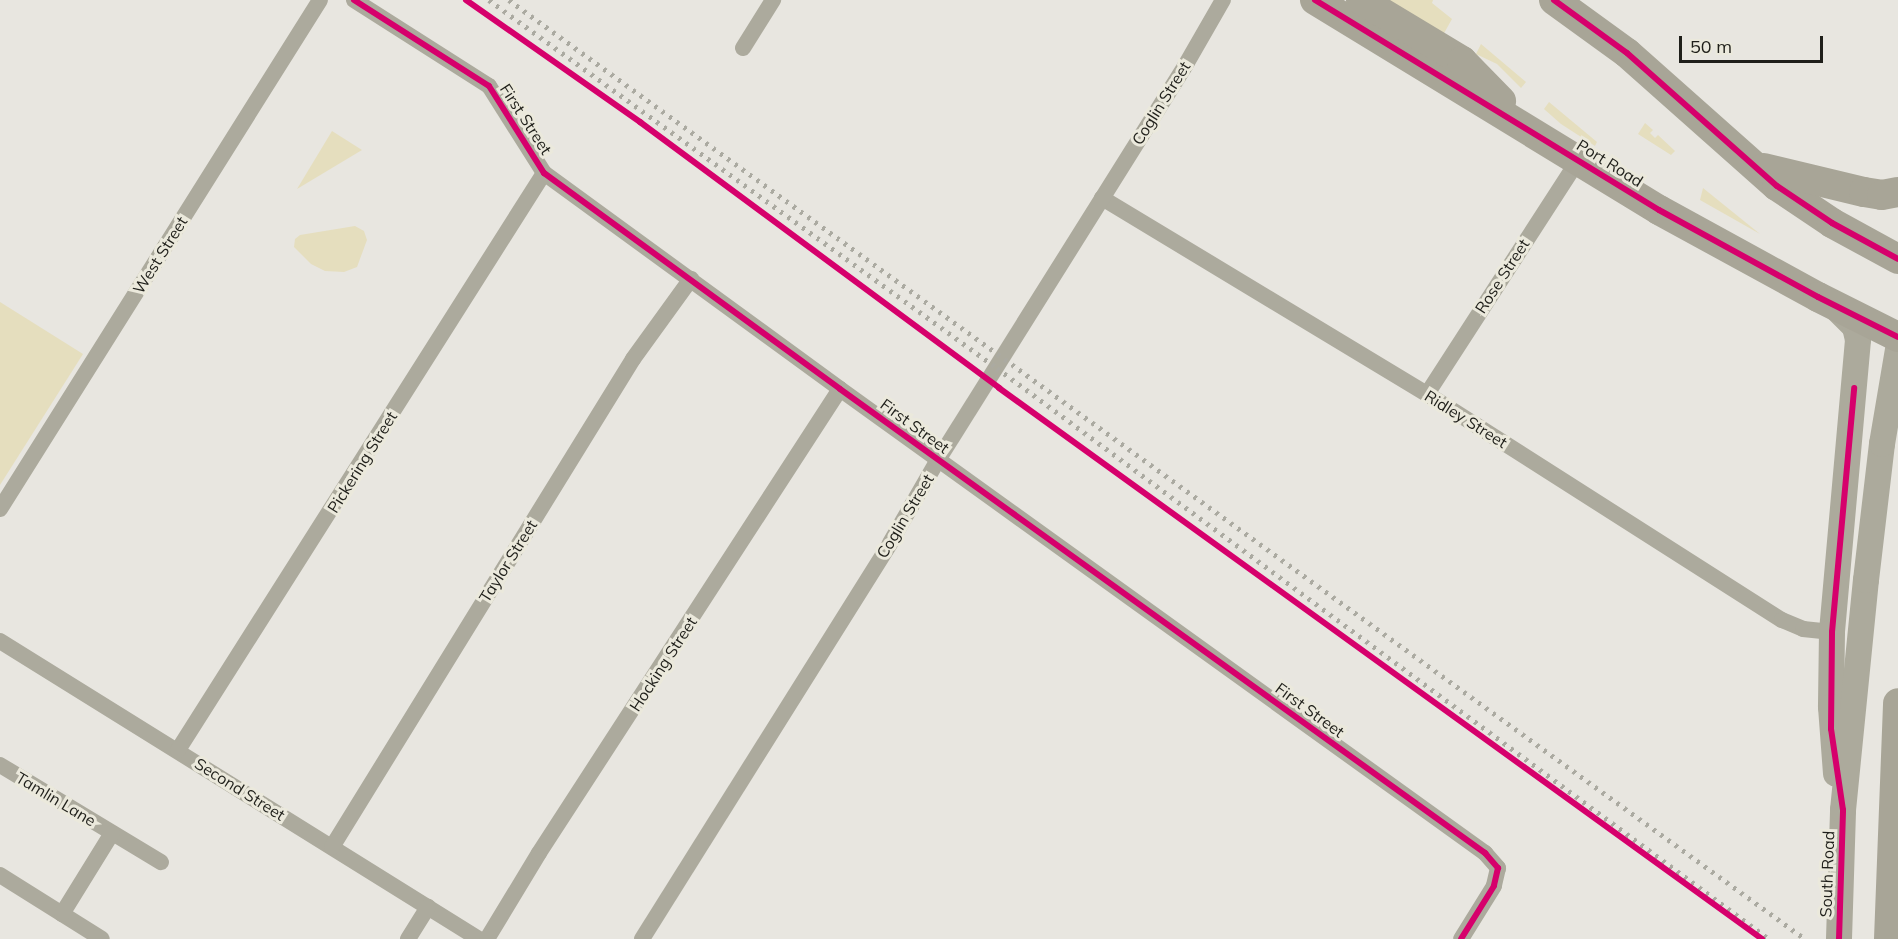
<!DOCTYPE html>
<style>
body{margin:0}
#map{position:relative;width:1898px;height:939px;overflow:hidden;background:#e8e6e0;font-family:Mulish,sans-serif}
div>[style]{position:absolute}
.green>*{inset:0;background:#e5debe}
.street>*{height:16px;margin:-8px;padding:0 8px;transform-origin:8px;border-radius:8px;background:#acaa9d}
.primary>*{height:26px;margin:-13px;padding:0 13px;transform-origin:13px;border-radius:13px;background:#acaa9c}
.highway>*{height:30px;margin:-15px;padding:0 15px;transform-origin:15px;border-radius:15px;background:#a8a597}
.rail>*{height:4.5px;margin-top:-2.25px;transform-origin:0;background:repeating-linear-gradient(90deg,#abaaa1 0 3px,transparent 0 9px)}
.cycleway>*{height:6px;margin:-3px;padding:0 3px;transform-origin:3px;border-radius:3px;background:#d6006c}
span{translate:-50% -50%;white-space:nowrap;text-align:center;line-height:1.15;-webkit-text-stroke:6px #ebe9dc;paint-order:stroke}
.street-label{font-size:16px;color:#1f1f1a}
.scale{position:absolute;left:1679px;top:36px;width:144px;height:27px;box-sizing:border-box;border:3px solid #1f1f1a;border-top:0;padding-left:8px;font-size:18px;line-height:21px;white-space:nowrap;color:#1f1f1a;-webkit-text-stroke:4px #ebe9dc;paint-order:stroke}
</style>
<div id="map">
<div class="green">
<i style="clip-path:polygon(1383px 0,1433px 0,1432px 3px,1452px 19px,1443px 35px)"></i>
<i style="clip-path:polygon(1481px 44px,1526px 82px,1521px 88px,1497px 64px,1476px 54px)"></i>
<i style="clip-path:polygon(1549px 102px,1597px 142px,1595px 146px,1561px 124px,1544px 109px)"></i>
<i style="clip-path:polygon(1645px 123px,1653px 130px,1650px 133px,1655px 138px,1658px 135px,1675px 151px,1671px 155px,1638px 134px)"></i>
<i style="clip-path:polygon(332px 131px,362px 150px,297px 189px)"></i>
<i style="clip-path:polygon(1703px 188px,1760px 234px,1700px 200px)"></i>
<i style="clip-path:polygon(355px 226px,364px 231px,367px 240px,357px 267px,344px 272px,325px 271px,311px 264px,294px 247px,295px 239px,300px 235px)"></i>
<i style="clip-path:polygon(0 302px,83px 354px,0 485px)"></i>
</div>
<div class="street">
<i style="left:354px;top:0;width:160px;rotate:32.5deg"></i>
<i style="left:489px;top:86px;width:103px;rotate:57.7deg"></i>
<i style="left:544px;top:173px;width:366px;rotate:36.1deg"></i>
<i style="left:840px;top:389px;width:795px;rotate:35.73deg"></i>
<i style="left:1485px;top:853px;width:20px;rotate:49deg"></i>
<i style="left:1498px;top:868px;width:18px;rotate:103deg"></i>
<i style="left:1494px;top:886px;width:62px;rotate:121.9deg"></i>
<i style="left:743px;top:48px;width:57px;rotate:-58deg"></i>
<i style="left:1102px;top:198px;width:380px;rotate:31.1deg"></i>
<i style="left:1427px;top:394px;width:421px;rotate:32.5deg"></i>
<i style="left:1782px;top:620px;width:23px;rotate:23deg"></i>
<i style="left:1803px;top:629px;width:29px;rotate:6deg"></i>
<i style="left:1427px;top:394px;width:280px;rotate:-57.1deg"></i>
<i style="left:0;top:509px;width:601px;rotate:-57.84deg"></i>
<i style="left:0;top:641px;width:564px;rotate:31.89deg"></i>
<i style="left:178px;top:750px;width:683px;rotate:-57.61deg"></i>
<i style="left:0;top:765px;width:188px;rotate:31.1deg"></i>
<i style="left:332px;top:847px;width:573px;rotate:-58.33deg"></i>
<i style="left:633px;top:359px;width:99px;rotate:-54.1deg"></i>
<i style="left:0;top:875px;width:120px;rotate:32.1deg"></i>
<i style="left:62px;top:914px;width:95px;rotate:-58.3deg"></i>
<i style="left:408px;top:939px;width:38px;rotate:-58deg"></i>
<i style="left:487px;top:939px;width:100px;rotate:-58.8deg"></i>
<i style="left:539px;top:853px;width:553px;rotate:-57.03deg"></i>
<i style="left:642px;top:939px;width:467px;rotate:-57.9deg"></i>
<i style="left:890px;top:543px;width:96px;rotate:-60deg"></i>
<i style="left:938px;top:460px;width:465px;rotate:-57.9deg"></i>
<i style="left:1185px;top:66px;width:76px;rotate:-60.1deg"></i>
</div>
<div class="primary">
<i style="left:1836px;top:308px;width:27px;rotate:45deg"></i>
<i style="left:1855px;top:327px;width:13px;rotate:77deg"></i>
<i style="left:1858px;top:340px;width:293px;rotate:95.1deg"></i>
<i style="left:1832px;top:632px;width:75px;rotate:90.8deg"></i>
<i style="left:1831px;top:707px;width:67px;rotate:85.7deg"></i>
<i style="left:1839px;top:939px;width:129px;rotate:-88.2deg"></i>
<i style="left:1843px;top:810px;width:231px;rotate:-84.3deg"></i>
<i style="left:1866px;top:580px;width:137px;rotate:-83.3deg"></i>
<i style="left:1882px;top:444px;width:96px;rotate:-80.4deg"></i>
</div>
<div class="highway">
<i style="left:1315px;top:0;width:403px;rotate:31.4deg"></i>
<i style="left:1659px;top:210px;width:181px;rotate:28.7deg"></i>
<i style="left:1818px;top:297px;width:89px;rotate:26.6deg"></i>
<i style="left:1361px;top:0;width:118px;rotate:31.1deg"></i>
<i style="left:1462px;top:61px;width:56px;rotate:45.7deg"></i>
<i style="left:1554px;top:0;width:90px;rotate:36deg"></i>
<i style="left:1627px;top:53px;width:200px;rotate:41.6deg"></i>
<i style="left:1777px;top:186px;width:66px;rotate:33.9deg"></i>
<i style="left:1832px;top:223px;width:75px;rotate:28.6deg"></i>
<i style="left:1764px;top:168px;width:103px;rotate:13.5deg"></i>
<i style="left:1864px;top:192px;width:18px;rotate:9deg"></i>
<i style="left:1882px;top:195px;width:16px;rotate:-11deg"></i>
<i style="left:1889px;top:939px;width:236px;rotate:-87.8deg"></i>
</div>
<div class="rail">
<i style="left:489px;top:0;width:627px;rotate:35.92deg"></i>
<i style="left:997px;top:368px;width:960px;rotate:36.49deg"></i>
<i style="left:509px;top:0;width:1600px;rotate:35.92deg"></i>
</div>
<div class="cycleway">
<i style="left:354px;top:0;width:160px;rotate:32.5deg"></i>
<i style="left:489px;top:86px;width:103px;rotate:57.7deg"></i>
<i style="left:544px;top:173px;width:366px;rotate:36.1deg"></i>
<i style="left:840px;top:389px;width:795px;rotate:35.73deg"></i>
<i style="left:1485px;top:853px;width:20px;rotate:49deg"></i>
<i style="left:1498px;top:868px;width:18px;rotate:103deg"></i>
<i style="left:1494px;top:886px;width:62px;rotate:121.9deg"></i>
<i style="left:466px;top:0;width:213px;rotate:35deg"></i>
<i style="left:640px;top:122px;width:447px;rotate:36.5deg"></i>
<i style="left:999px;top:388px;width:941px;rotate:35.83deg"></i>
<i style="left:1315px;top:0;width:403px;rotate:31.4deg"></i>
<i style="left:1659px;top:210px;width:181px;rotate:28.7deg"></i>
<i style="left:1818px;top:297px;width:89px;rotate:26.6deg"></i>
<i style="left:1554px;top:0;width:90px;rotate:36deg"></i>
<i style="left:1627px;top:53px;width:200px;rotate:41.6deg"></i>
<i style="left:1777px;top:186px;width:66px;rotate:33.9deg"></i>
<i style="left:1832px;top:223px;width:75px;rotate:28.6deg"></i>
<i style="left:1839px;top:939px;width:129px;rotate:-88.2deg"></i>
<i style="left:1843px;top:810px;width:82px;rotate:-98.4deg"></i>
<i style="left:1831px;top:729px;width:97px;rotate:-89.4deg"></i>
<i style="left:1832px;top:632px;width:245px;rotate:-84.8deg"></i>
</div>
<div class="street-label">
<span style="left:1161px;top:103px;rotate:-58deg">Coglin Street</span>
<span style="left:526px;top:119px;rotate:57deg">First Street</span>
<span style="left:1610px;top:163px;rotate:32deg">Port Road</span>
<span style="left:160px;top:255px;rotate:-58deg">West Street</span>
<span style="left:1502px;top:276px;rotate:-57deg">Rose Street</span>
<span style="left:1466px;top:419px;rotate:32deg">Ridley Street</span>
<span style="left:915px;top:426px;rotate:36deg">First Street</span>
<span style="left:362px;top:462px;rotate:-58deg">Pickering Street</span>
<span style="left:905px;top:516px;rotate:-59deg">Coglin Street</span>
<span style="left:508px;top:561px;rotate:-58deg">Taylor Street</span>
<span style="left:663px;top:664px;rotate:-57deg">Hocking Street</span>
<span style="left:1310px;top:710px;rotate:36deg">First Street</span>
<span style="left:240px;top:789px;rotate:32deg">Second Street</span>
<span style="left:56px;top:799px;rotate:31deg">Tamlin Lane</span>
<span style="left:1827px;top:874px;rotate:-88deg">South Road</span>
</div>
<div class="scale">50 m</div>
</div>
